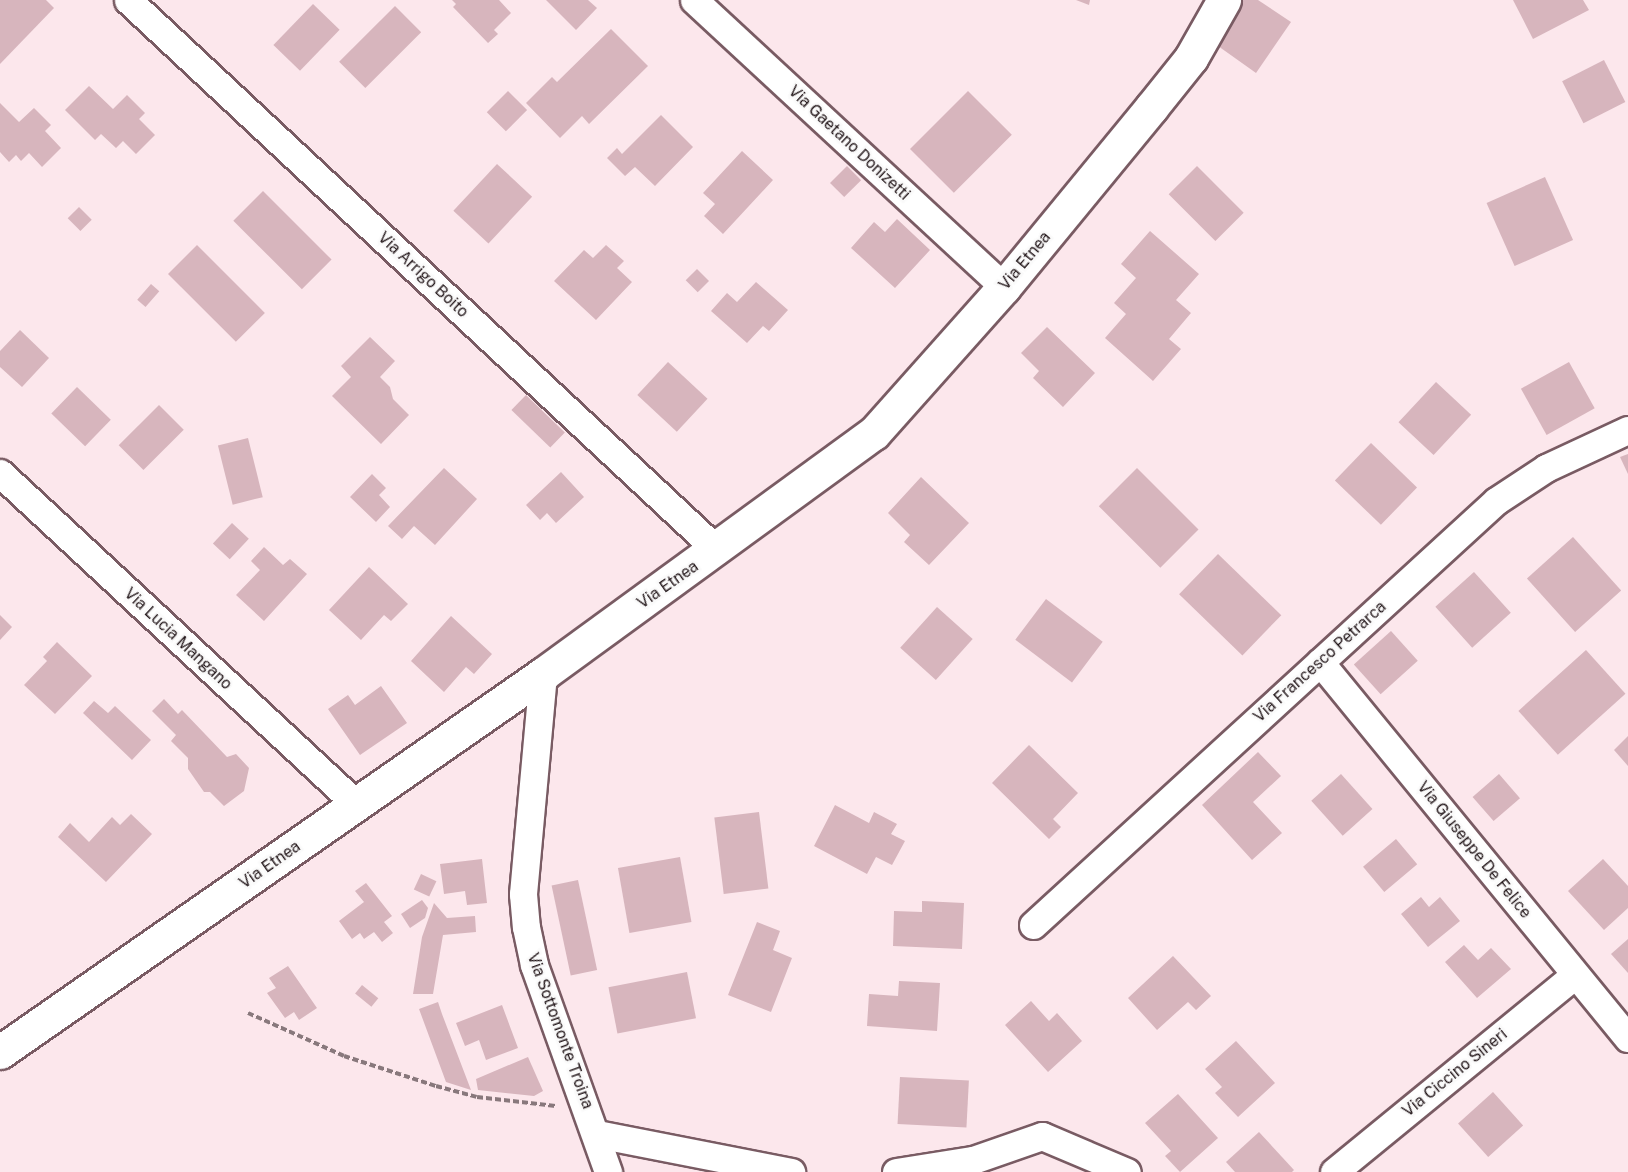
<!DOCTYPE html>
<style>
body{margin:0}
#map{position:relative;width:1628px;height:1172px;overflow:hidden;background:#fce7ec;font-family:"Public Sans",sans-serif}
div>[style]{position:absolute}
.building>*{inset:0;background:#d7b5bd;transform-origin:0 0}
.path>*{height:4px;margin-top:-2px;transform-origin:0;background:repeating-linear-gradient(90deg,#88787c 0 6px,transparent 0 9px)}
.roads{filter:drop-shadow(2px 0 #795b63) drop-shadow(-2px 0 #795b63) drop-shadow(0 2px #795b63) drop-shadow(0 -2px #795b63)}
.minor>*{height:27px;margin:-13.5px;padding:0 13.5px;transform-origin:13.5px;border-radius:13.5px;background:#fff}
.major>*{height:33px;margin:-16.5px;padding:0 16.5px;transform-origin:16.5px;border-radius:16.5px;background:#fff}
span{translate:-50% -50%;white-space:nowrap;text-align:center;line-height:1.15;-webkit-text-stroke:5px #fafafa;paint-order:stroke}
.street-label{font-size:16px;color:#221619}
</style>
<div id="map">
<div class="building">
<i style="clip-path:polygon(0 0,46px 0,54px 8px,0 64px)"></i>
<i style="clip-path:polygon(452px 0,499px 0,511px 13px,494px 30px,498px 34px,488px 43px,453px 7px,456px 4px)"></i>
<i style="clip-path:polygon(546px 0,588px 0,597px 8px,576px 30px)"></i>
<i style="clip-path:polygon(1076px 0,1090px 0,1089px 5px)"></i>
<i style="clip-path:polygon(1239px 0,1258px 0,1291px 22px,1256px 73px,1211px 41px)"></i>
<i style="clip-path:polygon(1513px 0,1583px 0,1589px 10px,1533px 39px)"></i>
<i style="left:313px;top:4px;width:37px;height:57px;rotate:44deg"></i>
<i style="left:395px;top:6px;width:37px;height:79px;rotate:45deg"></i>
<i style="clip-path:polygon(611px 29px,648px 66px,589px 124px,582px 116px,560px 138px,526px 103px,552px 77px,557px 82px)"></i>
<i style="left:1604px;top:60px;width:47px;height:47px;rotate:63deg"></i>
<i style="clip-path:polygon(89px 86px,113px 109px,127px 95px,145px 113px,139px 119px,155px 135px,136px 154px,123px 141px,116px 148px,101px 134px,95px 140px,65px 110px)"></i>
<i style="left:508px;top:91px;width:27px;height:30px;rotate:45deg"></i>
<i style="left:968px;top:91px;width:62px;height:82px;rotate:45deg"></i>
<i style="clip-path:polygon(0 103px,19px 122px,34px 108px,51px 125px,45px 131px,61px 148px,42px 167px,29px 153px,21px 161px,16px 155px,9px 162px,0 152px)"></i>
<i style="clip-path:polygon(661px 115px,693px 147px,655px 186px,635px 167px,625px 176px,607px 158px,617px 148px,622px 154px)"></i>
<i style="clip-path:polygon(742px 151px,773px 180px,723px 234px,704px 216px,715px 204px,703px 193px)"></i>
<i style="left:497px;top:164px;width:48px;height:64px;rotate:43deg"></i>
<i style="left:847px;top:166px;width:20px;height:24px;rotate:45deg"></i>
<i style="left:1197px;top:166px;width:66px;height:40px;rotate:45deg"></i>
<i style="left:1545px;top:177px;width:69px;height:64px;rotate:66deg"></i>
<i style="left:263px;top:191px;width:97px;height:42px;rotate:45deg"></i>
<i style="left:79px;top:207px;width:18px;height:16px;rotate:45deg"></i>
<i style="clip-path:polygon(897px 219px,930px 250px,895px 288px,851px 248px,874px 222px,885px 232px)"></i>
<i style="clip-path:polygon(1150px 231px,1199px 274px,1176px 300px,1191px 313px,1169px 339px,1181px 349px,1153px 381px,1105px 338px,1126px 314px,1114px 303px,1136px 278px,1121px 264px)"></i>
<i style="left:197px;top:245px;width:96px;height:41px;rotate:45deg"></i>
<i style="clip-path:polygon(606px 245px,624px 261px,617px 268px,632px 282px,596px 320px,554px 281px,584px 250px,593px 258px)"></i>
<i style="left:697px;top:269px;width:17px;height:16px;rotate:45deg"></i>
<i style="clip-path:polygon(756px 282px,788px 310px,769px 331px,763px 326px,747px 343px,711px 311px,727px 293px,737px 302px)"></i>
<i style="left:151px;top:284px;width:11px;height:21px;rotate:41deg"></i>
<i style="clip-path:polygon(1047px 327px,1095px 373px,1063px 407px,1033px 378px,1039px 371px,1021px 353px)"></i>
<i style="clip-path:polygon(20px 330px,49px 358px,22px 387px,0 367px,0 351px)"></i>
<i style="clip-path:polygon(370px 337px,395px 361px,380px 377px,390px 387px,393px 399px,409px 415px,381px 444px,332px 396px,351px 377px,341px 366px)"></i>
<i style="left:668px;top:362px;width:54px;height:45px;rotate:43deg"></i>
<i style="left:1569px;top:362px;width:53px;height:55px;rotate:61deg"></i>
<i style="left:1436px;top:382px;width:48px;height:55px;rotate:43deg"></i>
<i style="left:77px;top:387px;width:47px;height:37px;rotate:44deg"></i>
<i style="left:526px;top:395px;width:54px;height:21px;rotate:44deg"></i>
<i style="left:159px;top:405px;width:35px;height:57px;rotate:45deg"></i>
<i style="left:248px;top:438px;width:61px;height:31px;rotate:76deg"></i>
<i style="left:1371px;top:443px;width:64px;height:52px;rotate:44deg"></i>
<i style="clip-path:polygon(1628px 454px,1628px 474px,1620px 457px)"></i>
<i style="clip-path:polygon(444px 468px,477px 499px,435px 545px,414px 526px,402px 539px,388px 526px)"></i>
<i style="left:1137px;top:468px;width:87px;height:54px;rotate:45deg"></i>
<i style="clip-path:polygon(561px 472px,584px 497px,556px 523px,547px 513px,540px 520px,526px 505px)"></i>
<i style="clip-path:polygon(372px 474px,386px 488px,379px 495px,390px 507px,376px 522px,350px 497px)"></i>
<i style="clip-path:polygon(921px 477px,969px 523px,929px 565px,904px 542px,910px 535px,888px 513px)"></i>
<i style="left:232px;top:523px;width:23px;height:28px;rotate:43deg"></i>
<i style="left:1573px;top:537px;width:72px;height:62px;rotate:48deg"></i>
<i style="clip-path:polygon(264px 547px,283px 565px,290px 559px,307px 574px,264px 621px,236px 595px,260px 570px,251px 561px)"></i>
<i style="left:1218px;top:554px;width:88px;height:56px;rotate:44deg"></i>
<i style="clip-path:polygon(369px 567px,408px 604px,391px 621px,384px 615px,361px 640px,329px 610px)"></i>
<i style="left:1474px;top:572px;width:55px;height:52px;rotate:48deg"></i>
<i style="left:1046px;top:599px;width:71px;height:51px;rotate:37deg"></i>
<i style="left:937px;top:607px;width:48px;height:55px;rotate:42deg"></i>
<i style="clip-path:polygon(0 615px,12px 627px,0 640px)"></i>
<i style="clip-path:polygon(451px 616px,492px 654px,474px 674px,466px 667px,444px 692px,411px 661px)"></i>
<i style="left:1391px;top:631px;width:40px;height:50px;rotate:48deg"></i>
<i style="clip-path:polygon(57px 642px,92px 676px,55px 714px,24px 685px,47px 661px,43px 657px)"></i>
<i style="left:1586px;top:650px;width:59px;height:91px;rotate:48deg"></i>
<i style="clip-path:polygon(381px 686px,407px 723px,360px 755px,328px 709px,348px 695px,355px 705px)"></i>
<i style="clip-path:polygon(164px 699px,178px 714px,182px 710px,227px 757px,236px 754px,249px 768px,244px 791px,224px 806px,210px 792px,204px 792px,188px 769px,188px 758px,171px 741px,176px 735px,152px 711px)"></i>
<i style="clip-path:polygon(94px 701px,108px 713px,115px 706px,151px 740px,132px 760px,83px 713px)"></i>
<i style="clip-path:polygon(1628px 736px,1628px 766px,1614px 750px)"></i>
<i style="clip-path:polygon(1029px 745px,1078px 793px,1053px 819px,1061px 827px,1049px 839px,992px 783px)"></i>
<i style="clip-path:polygon(1258px 752px,1281px 776px,1253px 802px,1282px 833px,1252px 860px,1202px 805px)"></i>
<i style="left:1341px;top:774px;width:47px;height:40px;rotate:48deg"></i>
<i style="left:1499px;top:774px;width:32px;height:35px;rotate:49deg"></i>
<i style="clip-path:polygon(835px 805px,869px 823px,874px 812px,897px 824px,891px 834px,905px 841px,892px 865px,876px 857px,867px 874px,814px 846px)"></i>
<i style="left:759px;top:812px;width:77px;height:45px;rotate:83deg"></i>
<i style="clip-path:polygon(131px 814px,152px 834px,106px 882px,58px 837px,70px 823px,89px 842px,112px 817px,120px 825px)"></i>
<i style="left:1396px;top:839px;width:33px;height:43px;rotate:50deg"></i>
<i style="left:680px;top:857px;width:66px;height:63px;rotate:80deg"></i>
<i style="clip-path:polygon(482px 859px,487px 903px,467px 905px,465px 891px,444px 894px,440px 864px)"></i>
<i style="clip-path:polygon(1603px 859px,1628px 886px,1628px 908px,1604px 930px,1568px 891px)"></i>
<i style="left:421px;top:874px;width:17px;height:17px;rotate:25deg"></i>
<i style="left:578px;top:880px;width:92px;height:27px;rotate:78deg"></i>
<i style="clip-path:polygon(366px 883px,392px 916px,384px 922px,393px 933px,382px 942px,374px 932px,364px 939px,360px 933px,352px 939px,339px 921px,364px 902px,355px 891px)"></i>
<i style="clip-path:polygon(1421px 897px,1429px 907px,1440px 897px,1460px 921px,1428px 947px,1401px 914px)"></i>
<i style="clip-path:polygon(422px 900px,428px 908px,425px 918px,410px 928px,401px 914px)"></i>
<i style="clip-path:polygon(922px 901px,964px 903px,962px 949px,893px 946px,894px 911px,922px 912px)"></i>
<i style="clip-path:polygon(434px 903px,447px 918px,475px 916px,476px 932px,443px 935px,433px 994px,413px 994px,422px 937px)"></i>
<i style="clip-path:polygon(757px 922px,780px 931px,773px 950px,792px 958px,771px 1012px,728px 995px)"></i>
<i style="clip-path:polygon(1628px 939px,1628px 973px,1611px 954px)"></i>
<i style="clip-path:polygon(1464px 945px,1478px 960px,1491px 948px,1511px 969px,1477px 998px,1445px 962px)"></i>
<i style="clip-path:polygon(1173px 956px,1211px 996px,1196px 1010px,1188px 1002px,1157px 1030px,1128px 998px)"></i>
<i style="clip-path:polygon(288px 966px,317px 1008px,299px 1020px,294px 1012px,285px 1018px,267px 993px,276px 988px,269px 978px)"></i>
<i style="left:687px;top:972px;width:47px;height:80px;rotate:79deg"></i>
<i style="clip-path:polygon(899px 981px,940px 983px,937px 1031px,867px 1026px,869px 994px,898px 996px)"></i>
<i style="left:362px;top:985px;width:21px;height:11px;rotate:39deg"></i>
<i style="clip-path:polygon(1031px 1001px,1049px 1021px,1057px 1013px,1082px 1041px,1048px 1072px,1005px 1025px)"></i>
<i style="clip-path:polygon(438px 1002px,442px 1014px,471px 1090px,446px 1082px,419px 1009px)"></i>
<i style="clip-path:polygon(502px 1005px,518px 1048px,486px 1060px,479px 1040px,465px 1046px,456px 1023px)"></i>
<i style="clip-path:polygon(1236px 1041px,1275px 1083px,1238px 1117px,1215px 1093px,1222px 1087px,1205px 1069px)"></i>
<i style="clip-path:polygon(528px 1057px,543px 1091px,534px 1096px,478px 1090px,476px 1079px)"></i>
<i style="left:900px;top:1077px;width:69px;height:47px;rotate:3deg"></i>
<i style="left:1493px;top:1092px;width:45px;height:47px;rotate:48deg"></i>
<i style="clip-path:polygon(1178px 1094px,1218px 1138px,1180px 1172px,1165px 1156px,1171px 1151px,1145px 1123px)"></i>
<i style="clip-path:polygon(1259px 1132px,1294px 1170px,1292px 1172px,1235px 1172px,1226px 1162px)"></i>
</div>
<div class="path">
<i style="left:248px;top:1013px;width:105px;rotate:24.1deg"></i>
<i style="left:344px;top:1056px;width:97px;rotate:18.1deg"></i>
<i style="left:436px;top:1086px;width:42px;rotate:15deg"></i>
<i style="left:477px;top:1097px;width:79px;rotate:6.6deg"></i>
</div>
<div class="roads">
<div class="minor">
<i style="left:128px;top:0;width:806px;rotate:43.04deg"></i>
<i style="left:694px;top:0;width:422px;rotate:42.8deg"></i>
<i style="left:0;top:473px;width:488px;rotate:42.9deg"></i>
<i style="left:1320px;top:662px;width:486px;rotate:50.7deg"></i>
<i style="left:543px;top:674px;width:221px;rotate:95.2deg"></i>
<i style="left:523px;top:894px;width:33px;rotate:85deg"></i>
<i style="left:526px;top:927px;width:39px;rotate:78deg"></i>
<i style="left:534px;top:965px;width:220px;rotate:70.3deg"></i>
<i style="left:1033px;top:925px;width:628px;rotate:-42.48deg"></i>
<i style="left:1496px;top:501px;width:60px;rotate:-33.4deg"></i>
<i style="left:1546px;top:468px;width:90px;rotate:-24.9deg"></i>
<i style="left:597px;top:1134px;width:198px;rotate:11.1deg"></i>
<i style="left:896px;top:1172px;width:78px;rotate:-8.9deg"></i>
<i style="left:973px;top:1160px;width:73px;rotate:-19.2deg"></i>
<i style="left:1042px;top:1136px;width:92px;rotate:23deg"></i>
<i style="left:1334px;top:1172px;width:311px;rotate:-39.3deg"></i>
</div>
<div class="major">
<i style="left:0;top:1052px;width:662px;rotate:-34.84deg"></i>
<i style="left:543px;top:674px;width:409px;rotate:-36.1deg"></i>
<i style="left:874px;top:433px;width:195px;rotate:-48.3deg"></i>
<i style="left:1004px;top:287px;width:232px;rotate:-50.6deg"></i>
<i style="left:1151px;top:108px;width:64px;rotate:-51.3deg"></i>
<i style="left:1191px;top:58px;width:67px;rotate:-60.4deg"></i>
</div>
</div>
<div class="street-label">
<span style="left:849px;top:143px;rotate:43deg">Via Gaetano Donizetti</span>
<span style="left:1025px;top:261px;rotate:-50deg">Via Etnea</span>
<span style="left:423px;top:275px;rotate:43deg">Via Arrigo Boito</span>
<span style="left:668px;top:585px;rotate:-35deg">Via Etnea</span>
<span style="left:178px;top:639px;rotate:43deg">Via Lucia Mangano</span>
<span style="left:1320px;top:662px;rotate:-42deg">Via Francesco Petrarca</span>
<span style="left:1474px;top:850px;rotate:51deg">Via Giuseppe De Felice</span>
<span style="left:270px;top:865px;rotate:-35deg">Via Etnea</span>
<span style="left:560px;top:1031px;rotate:70deg">Via Sottomonte Troina</span>
<span style="left:1455px;top:1073px;rotate:-39deg">Via Ciccino Sineri</span>
</div>
</div>
